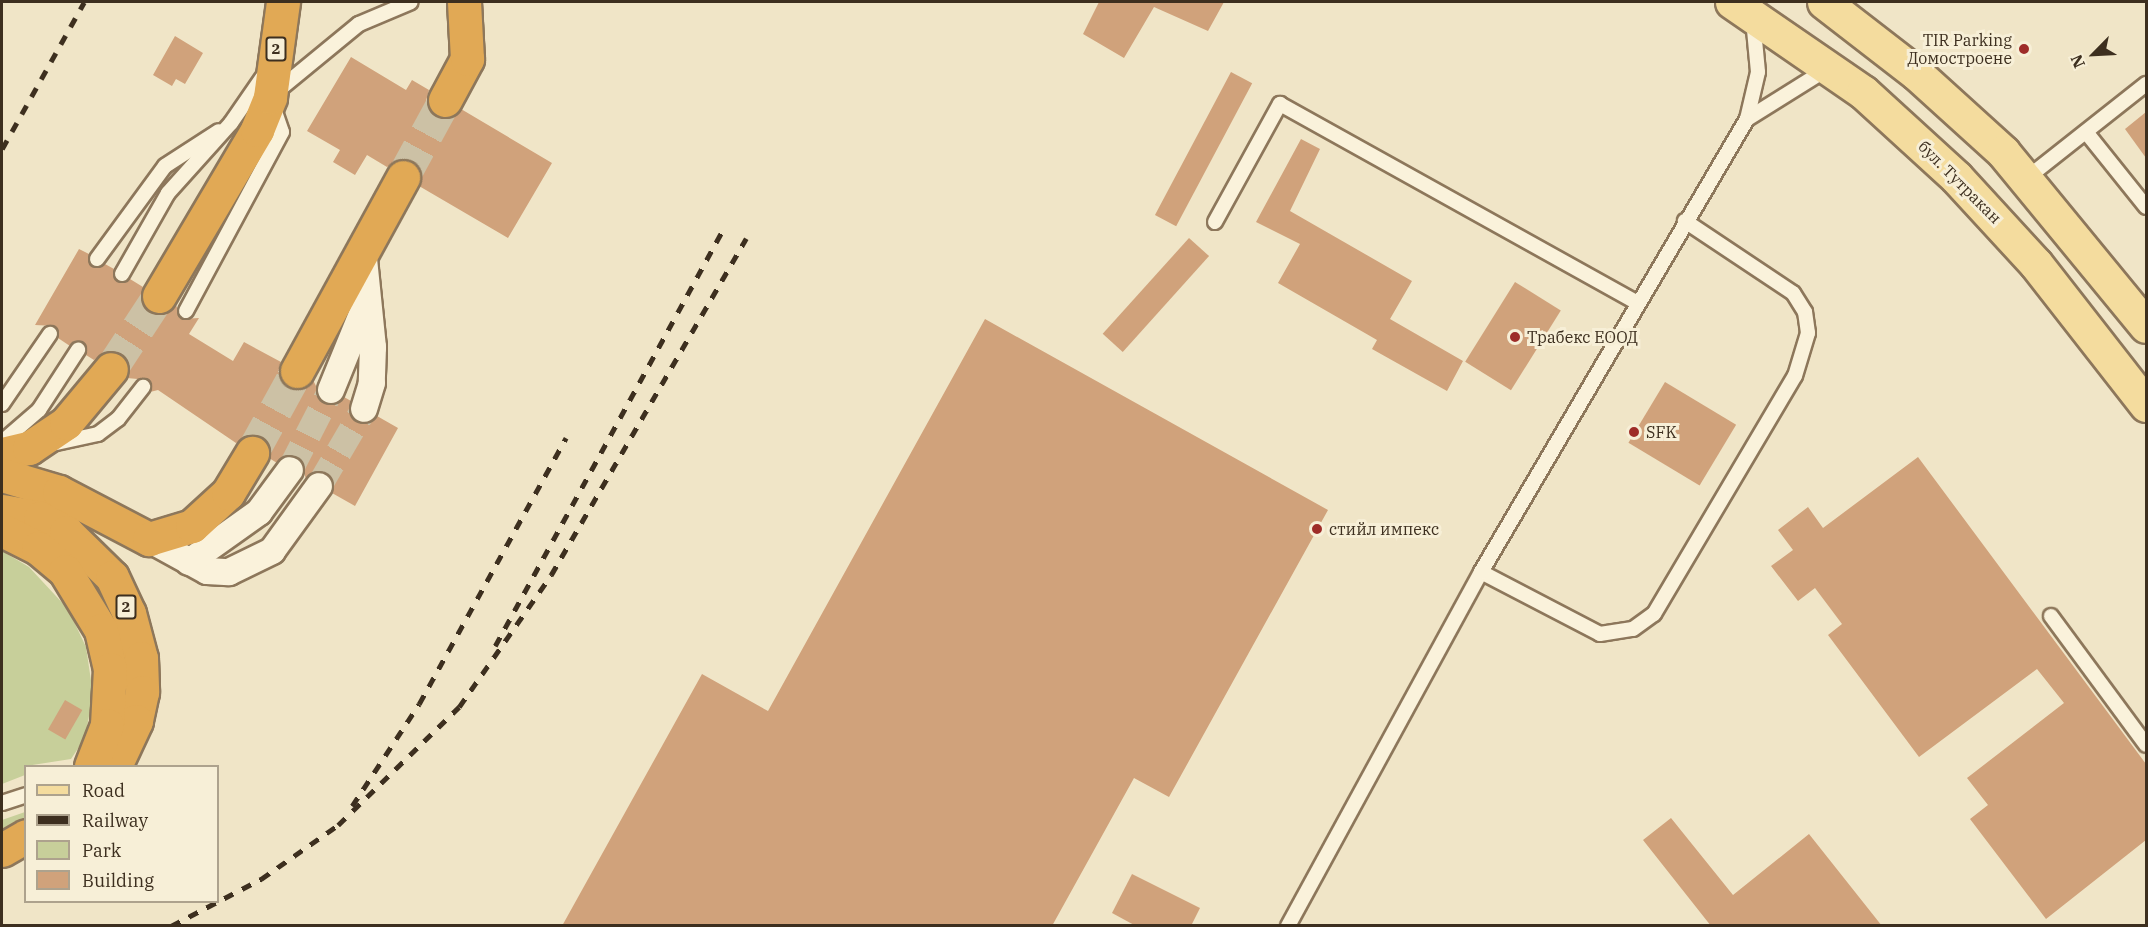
<!DOCTYPE html>
<meta charset="utf-8">
<style>
body{margin:0}
#map{position:relative;width:2148px;height:927px;overflow:hidden;background:#f0e5c7;font-family:"IBM Plex Serif",serif}
div>[style]{position:absolute}
.green>*{inset:0;background:#c7cf9a}
.building>*{inset:0;background:#d0a27b;transform-origin:0 0}
.street-tunnel>*{height:26px;margin-top:-13px;transform-origin:0;background:repeating-linear-gradient(90deg,#ccc1a5 0 26px,transparent 0 39px)}
.highway-tunnel>*{height:33px;margin-top:-16.5px;transform-origin:0;background:repeating-linear-gradient(90deg,#ccc1a5 0 33px,transparent 0 49px)}
.roads{filter:drop-shadow(2px 0 #8d775b) drop-shadow(-2px 0 #8d775b) drop-shadow(0 2px #8d775b) drop-shadow(0 -2px #8d775b)}
.lane>*{height:14px;margin:-7px;padding:0 7px;transform-origin:7px;border-radius:7px;background:#faf2db}
.street>*{height:26px;margin:-13px;padding:0 13px;transform-origin:13px;border-radius:13px;background:#faf2db}
.primary>*{height:33px;margin:-16.5px;padding:0 16.5px;transform-origin:16.5px;border-radius:16.5px;background:#f4dc9e}
.highway>*{height:33px;margin:-16.5px;padding:0 16.5px;transform-origin:16.5px;border-radius:16.5px;background:#e1a955}
.rail>*{height:4.5px;margin-top:-2.25px;transform-origin:0;background:repeating-linear-gradient(90deg,#3d2f1f 0 10px,transparent 0 20px)}
.dots>*{width:16px;height:16px;translate:-50% -50%;box-sizing:border-box;border:3px solid #f7efd7;border-radius:50%}
span{translate:-50% -50%;white-space:nowrap;text-align:center;line-height:1.15;-webkit-text-stroke:6px #f7efd7;paint-order:stroke}
.shield-label span{padding:2px 4px;background:#f7efd7;border:2px solid;border-radius:4px;-webkit-text-stroke-width:0}
.shield-label{font-size:15px;color:#3d2f1f;font-weight:700}
.poi-label{font-size:16px;color:#3d2f1f}
.right{translate:-100% -50%;text-align:right}
.left{translate:0 -50%;text-align:left}
.street-label{font-size:16px;color:#3d2f1f}
.frame{position:absolute;inset:0;border:3px solid #3d2f1f;pointer-events:none}
.legend{position:absolute;left:24px;top:765px;width:195px;height:138px;box-sizing:border-box;background:#f7efd7;border:2px solid #ada28d;margin:0;padding:8px 10px;list-style:none;font-size:18px;color:#3d2f1f}
.legend li{display:flex;align-items:center;gap:12px;height:30px}
.legend b{width:30px;border:2px solid #ada28d}
.north{position:absolute;left:2064px;top:24px;width:60px;height:60px;-webkit-text-stroke:4px #f7efd7;paint-order:stroke;rotate:246deg;font-size:16px;font-weight:700;line-height:24px;text-align:center;color:#3d2f1f}
.north::after{content:'';display:block;margin:auto;width:21px;height:27px;background:#3d2f1f;clip-path:polygon(50% 0,100% 100%,50% 72%,0 100%)}
</style>
<div id="map">
<div class="green">
<i style="clip-path:polygon(2px 551px,29px 567px,68px 609px,86px 647px,93px 694px,85px 738px,71px 759px,26px 766px,25px 775px,2px 784px)"></i>
<i style="clip-path:polygon(25px 812px,25px 818px,2px 832px,2px 820px)"></i>
</div>
<div class="building">
<i style="clip-path:polygon(1099px 2px,1224px 2px,1208px 31px,1154px 7px,1124px 58px,1083px 34px)"></i>
<i style="clip-path:polygon(175px 36px,203px 53px,185px 84px,176px 79px,172px 86px,153px 75px)"></i>
<i style="clip-path:polygon(351px 57px,406px 90px,412px 80px,429px 90px,426px 101px,437px 117px,454px 116px,461px 109px,552px 163px,508px 238px,419px 186px,419px 168px,411px 160px,402px 158px,387px 167px,367px 155px,355px 175px,333px 162px,340px 150px,307px 131px)"></i>
<i style="left:1231px;top:72px;width:24px;height:162px;rotate:28deg"></i>
<i style="clip-path:polygon(2146px 112px,2146px 158px,2125px 129px)"></i>
<i style="clip-path:polygon(1301px 139px,1320px 149px,1290px 211px,1412px 281px,1390px 319px,1463px 361px,1447px 391px,1372px 349px,1377px 340px,1278px 283px,1300px 244px,1256px 222px)"></i>
<i style="left:1189px;top:238px;width:27px;height:129px;rotate:42deg"></i>
<i style="clip-path:polygon(79px 249px,89px 254px,92px 267px,105px 264px,114px 269px,117px 281px,130px 279px,143px 287px,142px 305px,150px 312px,168px 313px,176px 305px,181px 319px,199px 318px,189px 334px,233px 361px,244px 342px,281px 362px,278px 372px,288px 387px,298px 390px,313px 380px,325px 404px,344px 397px,351px 401px,350px 413px,359px 423px,377px 416px,398px 428px,355px 506px,332px 493px,327px 474px,313px 472px,306px 479px,299px 458px,285px 456px,277px 463px,269px 458px,269px 444px,261px 437px,252px 434px,236px 443px,158px 390px,150px 392px,148px 380px,127px 378px,129px 363px,123px 354px,105px 351px,94px 360px,86px 355px,82px 342px,70px 346px,58px 338px,55px 326px,35px 325px)"></i>
<i style="left:1515px;top:282px;width:54px;height:94px;rotate:32deg"></i>
<i style="clip-path:polygon(985px 319px,1328px 510px,1169px 797px,1134px 778px,1052px 926px,562px 926px,702px 674px,768px 711px)"></i>
<i style="left:1665px;top:382px;width:83px;height:71px;rotate:31deg"></i>
<i style="clip-path:polygon(1918px 457px,2146px 764px,2146px 840px,2046px 919px,1970px 819px,1988px 805px,1967px 778px,2064px 703px,2037px 669px,1919px 757px,1828px 635px,1842px 624px,1815px 588px,1798px 601px,1771px 566px,1793px 550px,1778px 530px,1808px 507px,1823px 528px)"></i>
<i style="left:65px;top:700px;width:20px;height:34px;rotate:30deg"></i>
<i style="clip-path:polygon(1671px 818px,1733px 895px,1809px 834px,1882px 926px,1711px 926px,1643px 840px)"></i>
<i style="clip-path:polygon(1132px 874px,1200px 908px,1191px 926px,1136px 926px,1112px 913px)"></i>
</div>
<div class="street-tunnel">
<i style="left:290px;top:470px;width:90px;rotate:-62.9deg"></i>
<i style="left:319px;top:486px;width:89px;rotate:-59.7deg"></i>
</div>
<div class="highway-tunnel">
<i style="left:403px;top:177px;width:88px;rotate:-61.4deg"></i>
<i style="left:111px;top:369px;width:87px;rotate:-56.7deg"></i>
<i style="left:252px;top:453px;width:94px;rotate:-61.2deg"></i>
</div>
<div class="roads">
<div class="lane">
<i style="left:1747px;top:119px;width:94px;rotate:-32deg"></i>
<i style="left:2086px;top:132px;width:96px;rotate:51.3deg"></i>
<i style="left:2027px;top:178px;width:152px;rotate:-38.3deg"></i>
<i style="left:1215px;top:222px;width:135px;rotate:-61.2deg"></i>
<i style="left:1280px;top:104px;width:407px;rotate:29.1deg"></i>
<i style="left:97px;top:259px;width:115px;rotate:-53.8deg"></i>
<i style="left:165px;top:166px;width:64px;rotate:-32.9deg"></i>
<i style="left:122px;top:274px;width:93px;rotate:-60.4deg"></i>
<i style="left:168px;top:193px;width:94px;rotate:-48deg"></i>
<i style="left:231px;top:123px;width:55px;rotate:-55.4deg"></i>
<i style="left:186px;top:311px;width:203px;rotate:-61.8deg"></i>
<i style="left:282px;top:132px;width:37px;rotate:-109deg"></i>
<i style="left:270px;top:97px;width:115px;rotate:-39.4deg"></i>
<i style="left:359px;top:24px;width:56px;rotate:-22.9deg"></i>
<i style="left:2px;top:404px;width:85px;rotate:-55.6deg"></i>
<i style="left:2px;top:442px;width:49px;rotate:-40.9deg"></i>
<i style="left:39px;top:410px;width:72px;rotate:-57deg"></i>
<i style="left:52px;top:444px;width:47px;rotate:-12.3deg"></i>
<i style="left:98px;top:434px;width:25px;rotate:-37deg"></i>
<i style="left:118px;top:419px;width:41px;rotate:-52deg"></i>
<i style="left:1481px;top:572px;width:134px;rotate:27.5deg"></i>
<i style="left:1600px;top:634px;width:33px;rotate:-9deg"></i>
<i style="left:1633px;top:629px;width:26px;rotate:-36deg"></i>
<i style="left:1654px;top:614px;width:277px;rotate:-59.4deg"></i>
<i style="left:1795px;top:376px;width:45px;rotate:-73.2deg"></i>
<i style="left:1808px;top:333px;width:21px;rotate:-98deg"></i>
<i style="left:1805px;top:312px;width:22px;rotate:-122deg"></i>
<i style="left:1793px;top:293px;width:130px;rotate:-146.3deg"></i>
<i style="left:2051px;top:616px;width:160px;rotate:53.6deg"></i>
<i style="left:2px;top:803px;width:25px;rotate:-18deg"></i>
<i style="left:1288px;top:926px;width:403px;rotate:-61.4deg"></i>
<i style="left:1481px;top:572px;width:525px;rotate:-59.58deg"></i>
<i style="left:1747px;top:119px;width:48px;rotate:-76.8deg"></i>
<i style="left:1758px;top:72px;width:53px;rotate:-95.4deg"></i>
</div>
<div class="street">
<i style="left:363px;top:249px;width:99px;rotate:84.2deg"></i>
<i style="left:373px;top:347px;width:36px;rotate:92deg"></i>
<i style="left:372px;top:383px;width:27px;rotate:107deg"></i>
<i style="left:331px;top:390px;width:87px;rotate:-67.8deg"></i>
<i style="left:149px;top:539px;width:66px;rotate:28.9deg"></i>
<i style="left:207px;top:571px;width:22px;rotate:3deg"></i>
<i style="left:229px;top:572px;width:48px;rotate:-26deg"></i>
<i style="left:272px;top:551px;width:80px;rotate:-54.1deg"></i>
<i style="left:189px;top:562px;width:86px;rotate:-35.5deg"></i>
<i style="left:259px;top:512px;width:52px;rotate:-53.6deg"></i>
</div>
<div class="primary">
<i style="left:1732px;top:2px;width:159px;rotate:34.5deg"></i>
<i style="left:1863px;top:92px;width:126px;rotate:42.4deg"></i>
<i style="left:1956px;top:177px;width:118px;rotate:47.4deg"></i>
<i style="left:2036px;top:264px;width:179px;rotate:52deg"></i>
<i style="left:1824px;top:2px;width:116px;rotate:37.7deg"></i>
<i style="left:1916px;top:73px;width:118px;rotate:42.2deg"></i>
<i style="left:2003px;top:152px;width:225px;rotate:50.6deg"></i>
</div>
<div class="highway">
<i style="left:445px;top:100px;width:47px;rotate:-61.8deg"></i>
<i style="left:467px;top:59px;width:57px;rotate:-93deg"></i>
<i style="left:159px;top:296px;width:193px;rotate:-59.4deg"></i>
<i style="left:257px;top:130px;width:35px;rotate:-68deg"></i>
<i style="left:270px;top:97px;width:96px;rotate:-82.2deg"></i>
<i style="left:297px;top:371px;width:221px;rotate:-61.3deg"></i>
<i style="left:2px;top:454px;width:28px;rotate:-13deg"></i>
<i style="left:29px;top:448px;width:45px;rotate:-34deg"></i>
<i style="left:66px;top:423px;width:70px;rotate:-50.2deg"></i>
<i style="left:2px;top:475px;width:59px;rotate:16.6deg"></i>
<i style="left:59px;top:492px;width:102px;rotate:27.6deg"></i>
<i style="left:149px;top:539px;width:45px;rotate:-16.8deg"></i>
<i style="left:192px;top:526px;width:49px;rotate:-42.5deg"></i>
<i style="left:228px;top:493px;width:47px;rotate:-59deg"></i>
<i style="left:2px;top:511px;width:39px;rotate:10deg"></i>
<i style="left:40px;top:518px;width:30px;rotate:28deg"></i>
<i style="left:66px;top:532px;width:64px;rotate:44.4deg"></i>
<i style="left:112px;top:577px;width:40px;rotate:65deg"></i>
<i style="left:129px;top:613px;width:47px;rotate:75.1deg"></i>
<i style="left:141px;top:658px;width:34px;rotate:88deg"></i>
<i style="left:142px;top:692px;width:30px;rotate:102deg"></i>
<i style="left:136px;top:721px;width:50px;rotate:115deg"></i>
<i style="left:2px;top:530px;width:40px;rotate:26.6deg"></i>
<i style="left:38px;top:548px;width:35px;rotate:40deg"></i>
<i style="left:65px;top:571px;width:69px;rotate:58.6deg"></i>
<i style="left:101px;top:630px;width:40px;rotate:77deg"></i>
<i style="left:110px;top:669px;width:56px;rotate:93.1deg"></i>
<i style="left:107px;top:725px;width:44px;rotate:111.3deg"></i>
<i style="left:2px;top:850px;width:28px;rotate:-30deg"></i>
</div>
</div>
<div class="rail">
<i style="left:2px;top:149px;width:168px;rotate:-60.8deg"></i>
<i style="left:495px;top:646px;width:477px;rotate:-61.3deg"></i>
<i style="left:352px;top:806px;width:122px;rotate:-56.7deg"></i>
<i style="left:419px;top:704px;width:304px;rotate:-61.1deg"></i>
<i style="left:171px;top:926px;width:102px;rotate:-27.6deg"></i>
<i style="left:261px;top:879px;width:94px;rotate:-35deg"></i>
<i style="left:338px;top:825px;width:169px;rotate:-44.3deg"></i>
<i style="left:459px;top:707px;width:161px;rotate:-55.1deg"></i>
<i style="left:551px;top:575px;width:389px;rotate:-59.9deg"></i>
</div>
<div class="dots">
<i style="left:2024px;top:49px;background:#9e2c28"></i>
<i style="left:1515px;top:337px;background:#9e2c28"></i>
<i style="left:1634px;top:432px;background:#9e2c28"></i>
<i style="left:1317px;top:529px;background:#9e2c28"></i>
</div>
<div class="shield-label">
<span style="left:276px;top:49px">2</span>
<span style="left:126px;top:607px">2</span>
</div>
<div class="poi-label">
<span class="right" style="left:2012px;top:49px">TIR Parking<br>Домостроене</span>
<span class="left" style="left:1527px;top:337px">Трабекс ЕООД</span>
<span class="left" style="left:1646px;top:432px">SFK</span>
<span class="left" style="left:1329px;top:529px">стийл импекс</span>
</div>
<div class="street-label">
<span style="left:1960px;top:182px;rotate:45deg">бул. Тутракан</span>
</div>
<div class="frame"></div>
<ul class="legend">
<li><b style="height:8px;background:#f4dc9e"></b>Road</li>
<li><b style="height:8px;background:#3d2f1f"></b>Railway</li>
<li><b style="height:16px;background:#c7cf9a"></b>Park</li>
<li><b style="height:16px;background:#d0a27b"></b>Building</li>
</ul>
<div class="north">N</div>
</div>
